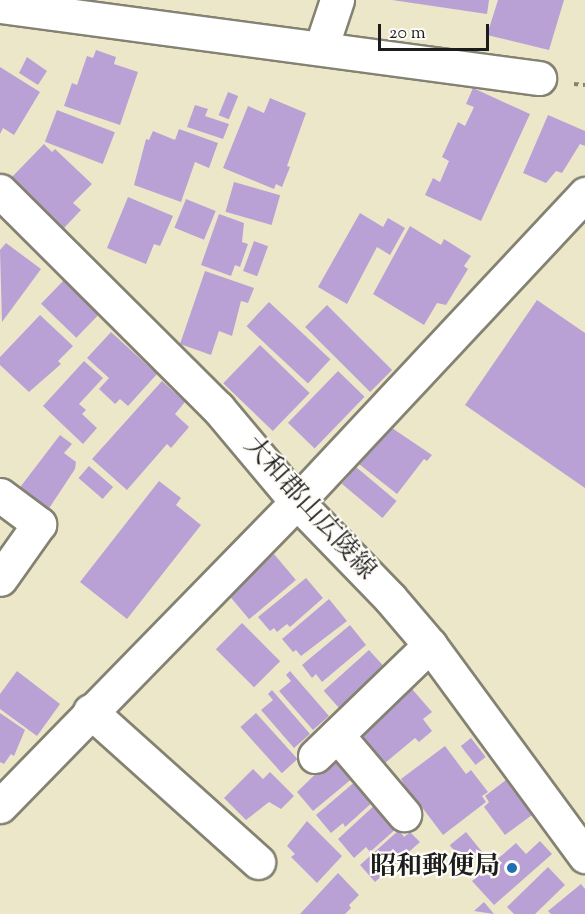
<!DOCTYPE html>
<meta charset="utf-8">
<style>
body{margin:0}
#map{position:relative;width:585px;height:914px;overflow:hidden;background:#ede7c9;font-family:"Sorts Mill Goudy","Noto Serif JP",serif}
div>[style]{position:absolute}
.building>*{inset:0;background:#baa1d5;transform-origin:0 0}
.path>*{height:4px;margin-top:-2px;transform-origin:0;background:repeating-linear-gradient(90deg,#848272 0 4.5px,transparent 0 9px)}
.roads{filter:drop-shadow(2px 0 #848272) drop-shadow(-2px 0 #848272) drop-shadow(0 2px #848272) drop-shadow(0 -2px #848272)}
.minor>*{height:33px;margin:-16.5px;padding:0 16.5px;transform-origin:16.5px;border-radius:16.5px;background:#fff}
.secondary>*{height:33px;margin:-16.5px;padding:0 16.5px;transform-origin:16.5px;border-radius:16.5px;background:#fff}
.dots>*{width:16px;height:16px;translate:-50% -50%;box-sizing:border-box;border:3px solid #fdfcf7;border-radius:50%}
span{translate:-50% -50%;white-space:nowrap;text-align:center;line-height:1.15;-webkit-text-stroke:4.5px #fdfcf7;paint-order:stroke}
.street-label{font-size:26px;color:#1c1c1c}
.poi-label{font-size:26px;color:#1c1c1c;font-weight:700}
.right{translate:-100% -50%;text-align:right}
.scale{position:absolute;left:378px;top:24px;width:111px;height:27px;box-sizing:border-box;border:3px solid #1c1c1c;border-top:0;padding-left:8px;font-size:18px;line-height:21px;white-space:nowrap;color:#1c1c1c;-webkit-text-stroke:4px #fdfcf7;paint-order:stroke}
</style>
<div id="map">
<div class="building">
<i style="clip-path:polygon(392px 0,489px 0,487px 14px)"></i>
<i style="clip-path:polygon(498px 0,564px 0,549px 50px,487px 35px)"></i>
<i style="clip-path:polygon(96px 50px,116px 57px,114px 64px,138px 72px,120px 125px,64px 106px,72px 83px,77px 85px,87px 56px,93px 58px)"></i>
<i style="clip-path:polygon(27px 57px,47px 71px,38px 85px,19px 73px)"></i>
<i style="clip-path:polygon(0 67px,40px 92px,14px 135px,3px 128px,0 134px)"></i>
<i style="clip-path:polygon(473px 88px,530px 114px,481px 221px,425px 195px,433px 178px,440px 182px,449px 161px,442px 157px,458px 122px,465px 126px,474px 107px,466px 104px)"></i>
<i style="left:228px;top:92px;width:11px;height:25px;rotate:22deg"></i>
<i style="clip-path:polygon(270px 98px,306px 113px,287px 166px,290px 167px,282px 187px,276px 184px,274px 189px,223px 168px,248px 106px,264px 113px)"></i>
<i style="clip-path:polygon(195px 105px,208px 109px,205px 116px,229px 124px,223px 139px,187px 127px)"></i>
<i style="left:57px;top:110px;width:62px;height:34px;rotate:21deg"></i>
<i style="clip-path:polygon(548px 115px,585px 131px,585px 146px,580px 144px,562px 173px,556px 171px,546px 183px,523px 173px)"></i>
<i style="clip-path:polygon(179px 129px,218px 143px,209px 168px,195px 162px,181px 202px,134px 185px,146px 139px,149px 140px,153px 131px,175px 140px)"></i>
<i style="clip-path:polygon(44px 144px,52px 152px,55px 149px,92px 184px,73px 203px,81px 210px,64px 228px,11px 178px)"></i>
<i style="left:234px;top:182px;width:48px;height:31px;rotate:16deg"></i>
<i style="clip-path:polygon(128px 197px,173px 216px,160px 246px,154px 244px,146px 264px,107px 248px)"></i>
<i style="left:186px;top:199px;width:32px;height:31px;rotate:22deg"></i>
<i style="clip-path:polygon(360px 213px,383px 227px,388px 218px,405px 228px,390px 255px,377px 247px,347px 304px,318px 287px)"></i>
<i style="clip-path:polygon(219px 214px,244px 223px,242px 242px,248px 244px,240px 267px,235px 265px,231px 276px,201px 265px)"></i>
<i style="clip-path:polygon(410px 226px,441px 245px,444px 239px,471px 256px,464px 266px,468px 269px,446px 305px,437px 303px,424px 325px,373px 294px)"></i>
<i style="left:254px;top:241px;width:15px;height:32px;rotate:20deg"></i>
<i style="clip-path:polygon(6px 243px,41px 269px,2px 322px,0 250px)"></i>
<i style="clip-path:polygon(205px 271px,254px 288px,248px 303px,241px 301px,232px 336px,219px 331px,211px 355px,180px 344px)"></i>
<i style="left:64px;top:280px;width:49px;height:33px;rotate:44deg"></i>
<i style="clip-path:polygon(537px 300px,585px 333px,585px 488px,465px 405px)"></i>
<i style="left:269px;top:302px;width:84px;height:33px;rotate:43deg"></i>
<i style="left:327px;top:305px;width:92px;height:31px;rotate:45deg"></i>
<i style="clip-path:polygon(40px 315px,73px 346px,58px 361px,61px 364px,29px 392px,0 365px,0 357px)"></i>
<i style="clip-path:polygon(111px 332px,157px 374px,128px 406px,120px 399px,115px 404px,99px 389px,109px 378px,87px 358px)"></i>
<i style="left:260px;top:345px;width:69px;height:53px;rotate:44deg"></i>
<i style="clip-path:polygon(84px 361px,103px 378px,79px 404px,86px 410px,82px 414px,97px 428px,83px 444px,43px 406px)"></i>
<i style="left:338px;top:371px;width:37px;height:72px;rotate:44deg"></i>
<i style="clip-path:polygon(162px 381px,185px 402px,175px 414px,189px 427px,171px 448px,167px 444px,127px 490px,92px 459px)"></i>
<i style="clip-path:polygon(389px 426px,432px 455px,427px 461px,424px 459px,397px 494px,359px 464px)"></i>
<i style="clip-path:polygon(60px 435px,72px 444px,64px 453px,76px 462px,75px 469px,46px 513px,18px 490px)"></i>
<i style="left:89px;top:466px;width:32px;height:16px;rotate:41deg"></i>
<i style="left:356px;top:467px;width:53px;height:22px;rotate:40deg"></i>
<i style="clip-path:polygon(159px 481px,181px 498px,176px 505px,201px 525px,127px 619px,80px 582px)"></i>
<i style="left:274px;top:554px;width:34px;height:61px;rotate:50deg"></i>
<i style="clip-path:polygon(306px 578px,323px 598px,290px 627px,287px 624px,277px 632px,274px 628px,270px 631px,258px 617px)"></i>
<i style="clip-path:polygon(329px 599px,347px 621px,301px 656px,296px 650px,293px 652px,282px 639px)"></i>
<i style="left:242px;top:623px;width:54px;height:37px;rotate:45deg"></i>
<i style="clip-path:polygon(350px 625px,366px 645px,322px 682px,316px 674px,312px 678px,302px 665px)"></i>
<i style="left:369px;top:650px;width:24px;height:61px;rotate:48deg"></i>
<i style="clip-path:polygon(17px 671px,60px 704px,37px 736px,0 709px,0 694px)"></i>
<i style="clip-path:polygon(290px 671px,329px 716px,313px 730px,279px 691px,291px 681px,286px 675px)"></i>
<i style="clip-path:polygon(412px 689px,432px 712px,423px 719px,432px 731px,419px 742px,415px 738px,385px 763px,360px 734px)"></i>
<i style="clip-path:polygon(272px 690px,310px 734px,294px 748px,261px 710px,273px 700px,268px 694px)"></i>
<i style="clip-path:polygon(0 713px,25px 730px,14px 756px,11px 754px,4px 764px,0 762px)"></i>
<i style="left:256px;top:713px;width:62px;height:21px;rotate:48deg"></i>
<i style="left:471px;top:738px;width:24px;height:13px;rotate:52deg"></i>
<i style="clip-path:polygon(445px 746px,466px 774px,471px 770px,488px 792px,482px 796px,486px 802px,443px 835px,418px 802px,415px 805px,401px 779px)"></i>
<i style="clip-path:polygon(332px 758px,354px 777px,313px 811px,297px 792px)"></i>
<i style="clip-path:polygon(253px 769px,263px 779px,270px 772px,294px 796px,281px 809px,269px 802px,246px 820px,224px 798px)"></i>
<i style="clip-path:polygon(357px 780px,375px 800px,345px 827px,343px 823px,331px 833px,316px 815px)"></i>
<i style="clip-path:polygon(506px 780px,532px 815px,505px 835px,484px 807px,489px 802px,485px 796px)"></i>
<i style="clip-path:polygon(377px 803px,398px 827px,370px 852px,366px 847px,354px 858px,338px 839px)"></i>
<i style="clip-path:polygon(307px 821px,342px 856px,317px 883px,291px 857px,295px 854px,287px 846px)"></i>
<i style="clip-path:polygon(399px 830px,404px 837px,410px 832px,420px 842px,375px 882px,360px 865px)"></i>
<i style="left:466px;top:832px;width:27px;height:21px;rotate:51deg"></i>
<i style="clip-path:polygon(540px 841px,552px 854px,494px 905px,472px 881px,516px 843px,526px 854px)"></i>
<i style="clip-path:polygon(548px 867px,565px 885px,535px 914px,514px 914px,507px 907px)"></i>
<i style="clip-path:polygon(338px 873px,359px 895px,349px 905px,351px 908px,345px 914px,300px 914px)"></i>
<i style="clip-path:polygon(581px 884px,585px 889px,585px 914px,551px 914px,548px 911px)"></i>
<i style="clip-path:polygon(484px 902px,494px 914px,474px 911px)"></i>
</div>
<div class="path">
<i style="left:574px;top:84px;width:11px;rotate:5deg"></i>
</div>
<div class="roads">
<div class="minor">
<i style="left:0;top:6px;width:544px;rotate:7.61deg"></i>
<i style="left:321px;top:48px;width:51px;rotate:-71.6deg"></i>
<i style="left:0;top:495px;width:49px;rotate:36.6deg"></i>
<i style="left:39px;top:524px;width:67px;rotate:125.3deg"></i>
<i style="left:90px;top:711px;width:226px;rotate:41.9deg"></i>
<i style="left:337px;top:735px;width:104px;rotate:49.7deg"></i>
<i style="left:315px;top:756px;width:160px;rotate:-44deg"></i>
<i style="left:0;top:806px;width:425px;rotate:-45.7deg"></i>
<i style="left:297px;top:502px;width:422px;rotate:-46.9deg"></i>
</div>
<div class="secondary">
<i style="left:0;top:191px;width:308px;rotate:44.9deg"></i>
<i style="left:218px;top:408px;width:123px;rotate:50deg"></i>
<i style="left:297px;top:502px;width:134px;rotate:45.9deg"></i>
<i style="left:390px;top:598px;width:62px;rotate:49.6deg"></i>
<i style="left:430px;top:645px;width:262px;rotate:53.7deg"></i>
</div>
</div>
<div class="dots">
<i style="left:512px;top:868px;background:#1f6fb2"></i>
</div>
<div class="street-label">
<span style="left:309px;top:509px;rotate:48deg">大和郡山広陵線</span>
</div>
<div class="poi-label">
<span class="right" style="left:500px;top:868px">昭和郵便局</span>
</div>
<div class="scale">20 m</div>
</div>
